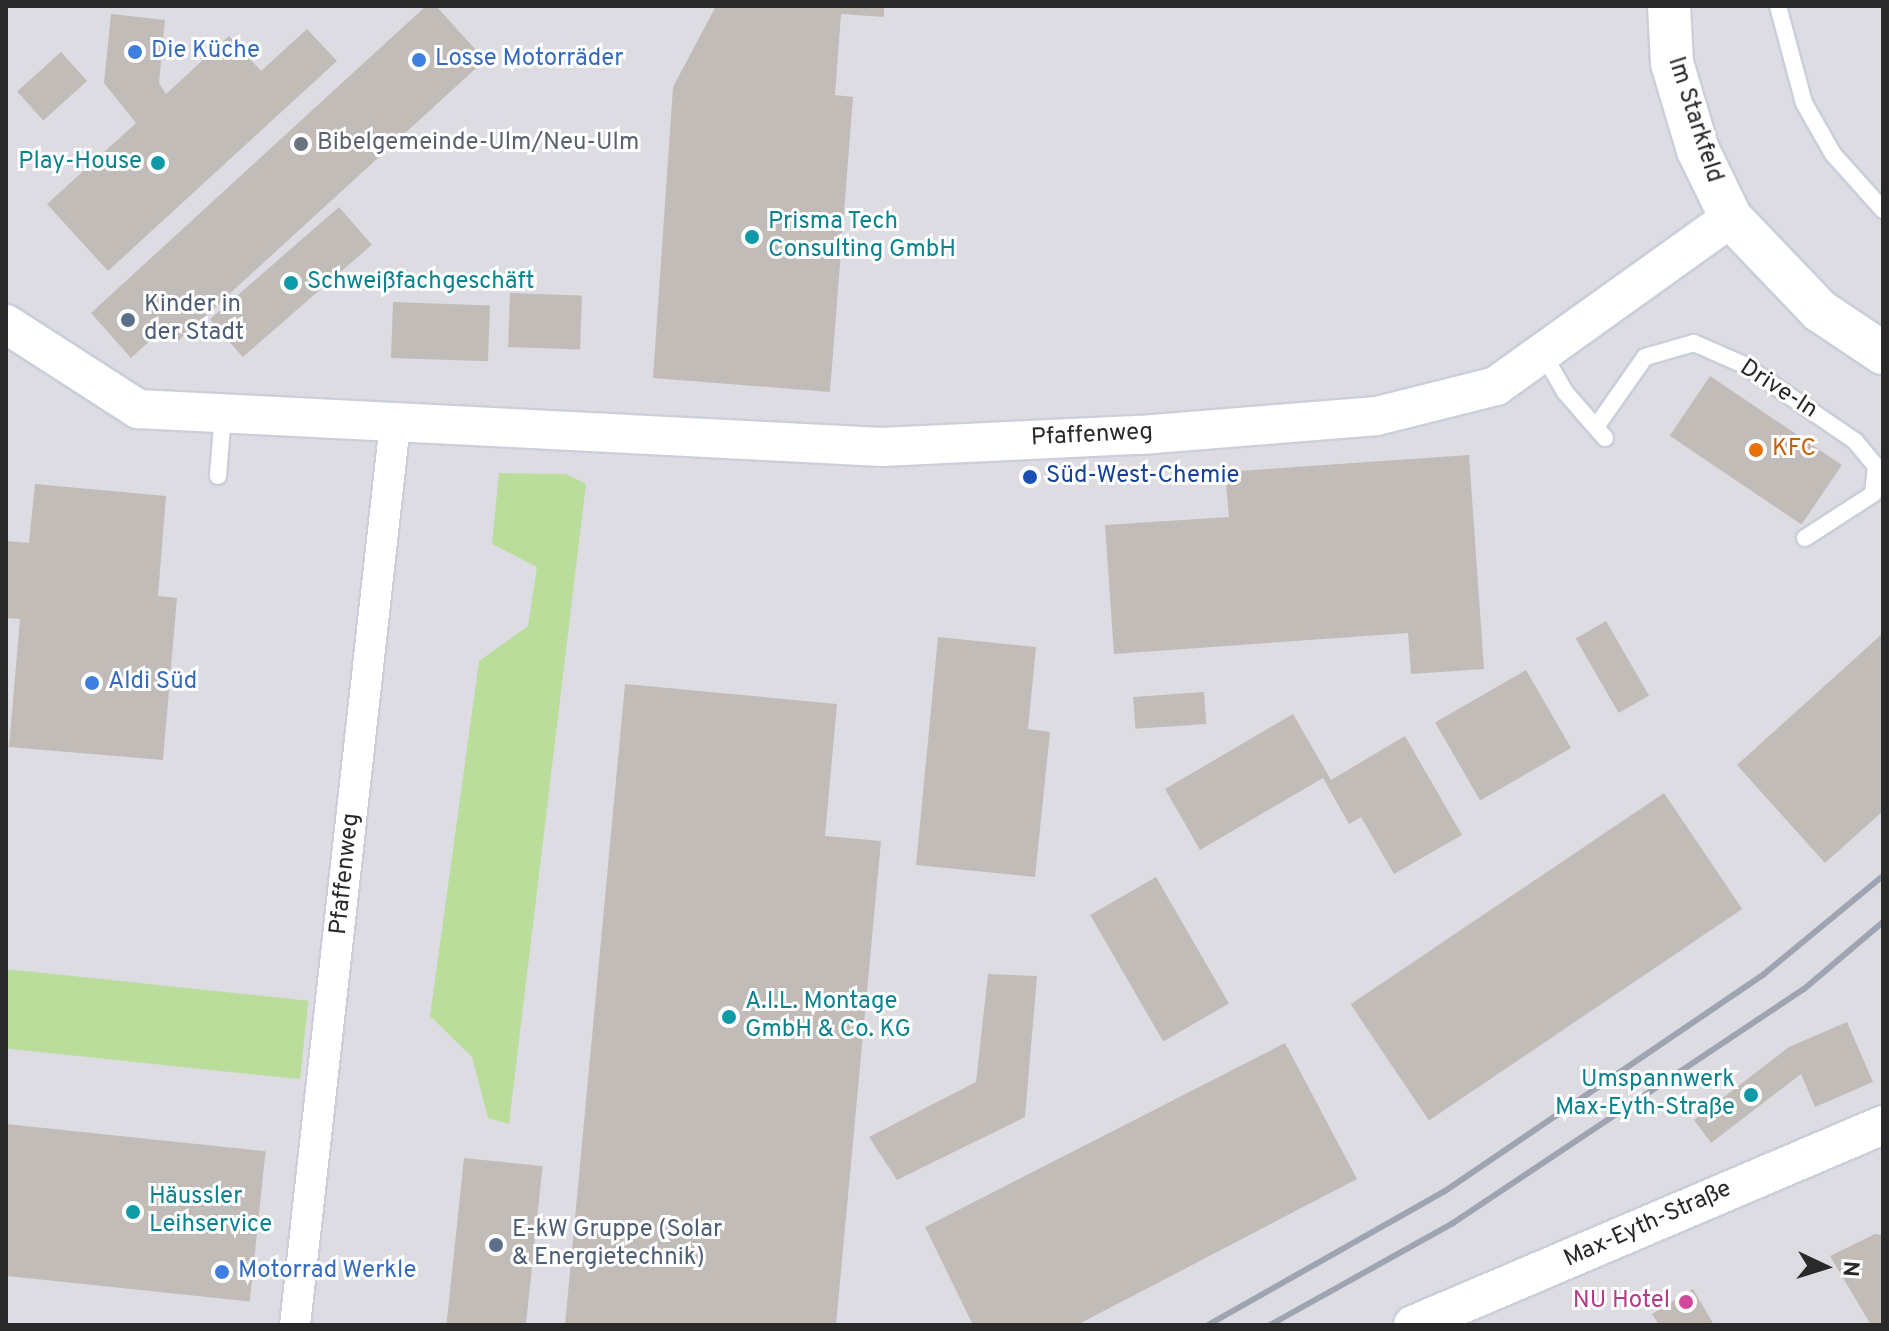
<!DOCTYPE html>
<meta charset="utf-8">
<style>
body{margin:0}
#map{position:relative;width:1889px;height:1331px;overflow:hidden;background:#eae2db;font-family:Overpass,sans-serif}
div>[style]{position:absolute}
.industrial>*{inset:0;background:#dddce3;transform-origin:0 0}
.green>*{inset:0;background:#bbdd9c;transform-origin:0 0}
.building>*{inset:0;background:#c2bcb8;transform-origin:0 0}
.roads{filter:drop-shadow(2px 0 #cacfda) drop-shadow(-2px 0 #cacfda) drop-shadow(0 2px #cacfda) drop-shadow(0 -2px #cacfda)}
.service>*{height:16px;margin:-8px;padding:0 8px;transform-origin:8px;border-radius:8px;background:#fff}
.minor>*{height:30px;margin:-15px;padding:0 15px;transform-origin:15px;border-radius:15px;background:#fff}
.tertiary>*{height:38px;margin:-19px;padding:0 19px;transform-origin:19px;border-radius:19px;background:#fff}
.secondary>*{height:42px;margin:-21px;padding:0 21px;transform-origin:21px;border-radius:21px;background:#fff}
.rail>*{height:6px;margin:-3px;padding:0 3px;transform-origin:3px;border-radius:3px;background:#9fa4b2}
.dots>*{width:22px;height:22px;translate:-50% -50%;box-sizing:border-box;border:4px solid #fff;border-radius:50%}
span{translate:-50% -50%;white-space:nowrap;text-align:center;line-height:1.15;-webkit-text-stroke:6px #fff;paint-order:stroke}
.shop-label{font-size:24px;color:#366cbe}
.left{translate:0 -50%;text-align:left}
.street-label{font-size:24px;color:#292929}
.worship-label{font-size:24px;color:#5b616d}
.culture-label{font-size:24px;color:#0d838f}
.right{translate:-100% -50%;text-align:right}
.service-label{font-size:24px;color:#4e5e75}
.food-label{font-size:24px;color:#c56008}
.transit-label{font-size:24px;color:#164399}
.hotel-label{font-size:24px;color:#b23c85}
.frame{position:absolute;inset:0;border:8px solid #292929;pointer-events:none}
.north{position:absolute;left:1785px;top:1227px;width:80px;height:80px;-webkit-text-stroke:6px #fff;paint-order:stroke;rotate:94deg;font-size:22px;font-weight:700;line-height:32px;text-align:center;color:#292929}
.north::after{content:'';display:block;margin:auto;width:28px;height:36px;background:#292929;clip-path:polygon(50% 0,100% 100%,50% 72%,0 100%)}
</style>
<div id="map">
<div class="industrial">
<i style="left:6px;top:6px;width:1877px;height:1319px"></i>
</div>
<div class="green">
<i style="clip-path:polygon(499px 473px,566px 474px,586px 484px,509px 1124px,488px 1118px,472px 1057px,430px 1016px,479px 661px,528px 626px,537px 567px,492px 544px)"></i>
<i style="left:6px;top:969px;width:304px;height:79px;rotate:6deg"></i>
</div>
<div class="building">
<i style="clip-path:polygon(426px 6px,436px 6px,485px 60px,178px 341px,165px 327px,131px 358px,91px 313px)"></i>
<i style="clip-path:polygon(716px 6px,884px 6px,884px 17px,841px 14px,835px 95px,853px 97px,830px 392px,653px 378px,673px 87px)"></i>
<i style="clip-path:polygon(111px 14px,165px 20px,159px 83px,166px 94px,229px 36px,261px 71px,307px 29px,337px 61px,108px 271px,47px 204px,136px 123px,104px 83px)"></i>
<i style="left:61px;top:52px;width:39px;height:59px;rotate:48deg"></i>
<i style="left:339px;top:207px;width:50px;height:171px;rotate:49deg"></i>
<i style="left:510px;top:293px;width:72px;height:54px;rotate:2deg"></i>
<i style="left:393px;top:302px;width:97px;height:56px;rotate:2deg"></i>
<i style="left:1710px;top:376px;width:159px;height:72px;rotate:34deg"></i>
<i style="clip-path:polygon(1469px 455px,1484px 669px,1411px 674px,1408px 633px,1114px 654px,1105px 525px,1229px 517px,1225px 472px)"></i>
<i style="clip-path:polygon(35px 484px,166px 496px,158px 596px,177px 598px,163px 760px,9px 747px,20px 619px,6px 618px,6px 541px,29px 543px)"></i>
<i style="left:1606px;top:621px;width:86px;height:35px;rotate:60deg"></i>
<i style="clip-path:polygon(1883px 633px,1883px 811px,1825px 863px,1737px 765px)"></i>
<i style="clip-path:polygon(938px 637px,1036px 647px,1028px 729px,1050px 732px,1035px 877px,916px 865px)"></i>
<i style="left:1526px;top:670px;width:90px;height:105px;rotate:60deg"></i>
<i style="clip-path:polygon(625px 684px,837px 704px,825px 836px,881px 841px,836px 1325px,565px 1325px)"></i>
<i style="left:1204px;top:692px;width:32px;height:71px;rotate:86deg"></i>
<i style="clip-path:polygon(1293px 714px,1331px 780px,1405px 736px,1462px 835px,1394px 874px,1361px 817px,1349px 824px,1323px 778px,1200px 850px,1165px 789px)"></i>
<i style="left:1664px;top:793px;width:140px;height:378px;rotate:56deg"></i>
<i style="left:1156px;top:877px;width:146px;height:76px;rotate:60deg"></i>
<i style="clip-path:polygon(988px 974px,1037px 976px,1025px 1117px,897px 1180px,869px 1137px,976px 1082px)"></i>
<i style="clip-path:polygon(1847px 1022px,1873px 1082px,1815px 1107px,1801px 1074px,1711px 1143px,1694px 1120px,1789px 1047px)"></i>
<i style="clip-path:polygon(1285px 1043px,1357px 1179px,1077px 1325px,973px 1325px,925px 1227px)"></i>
<i style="left:6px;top:1124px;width:261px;height:151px;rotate:6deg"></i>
<i style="left:464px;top:1158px;width:79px;height:168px;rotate:6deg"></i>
<i style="clip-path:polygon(1875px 1234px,1883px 1235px,1883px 1325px,1871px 1325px,1830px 1256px)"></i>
<i style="clip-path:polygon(1693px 1289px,1714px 1325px,1659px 1325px,1652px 1314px)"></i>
</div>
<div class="roads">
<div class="service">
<i style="left:1778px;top:6px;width:100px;rotate:75deg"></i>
<i style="left:1804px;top:103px;width:59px;rotate:60.4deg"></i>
<i style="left:1833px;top:154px;width:75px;rotate:48.2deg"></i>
<i style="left:1545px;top:357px;width:40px;rotate:60.3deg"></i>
<i style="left:1565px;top:392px;width:61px;rotate:49deg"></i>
<i style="left:1596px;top:427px;width:85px;rotate:-55deg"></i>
<i style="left:1645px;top:357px;width:51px;rotate:-15.9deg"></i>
<i style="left:1694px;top:343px;width:55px;rotate:23.7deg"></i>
<i style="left:1744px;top:365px;width:135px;rotate:34.4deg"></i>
<i style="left:1855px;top:441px;width:33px;rotate:50deg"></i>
<i style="left:1876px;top:466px;width:28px;rotate:96deg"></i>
<i style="left:1873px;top:494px;width:81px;rotate:147.1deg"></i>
<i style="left:218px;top:476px;width:62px;rotate:-85.4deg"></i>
</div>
<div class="minor">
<i style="left:295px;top:1325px;width:907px;rotate:-83.67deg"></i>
</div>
<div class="tertiary">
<i style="left:6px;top:324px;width:157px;rotate:32.8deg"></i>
<i style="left:138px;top:409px;width:745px;rotate:2.92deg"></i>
<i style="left:882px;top:447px;width:271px;rotate:-2.7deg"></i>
<i style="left:1153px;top:434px;width:225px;rotate:-4.6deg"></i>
<i style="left:1377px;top:416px;width:123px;rotate:-14.1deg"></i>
<i style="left:1496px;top:386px;width:289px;rotate:-35.6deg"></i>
<i style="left:1413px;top:1325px;width:511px;rotate:-23.05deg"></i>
</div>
<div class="secondary">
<i style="left:1669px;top:6px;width:57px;rotate:87deg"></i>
<i style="left:1672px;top:63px;width:91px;rotate:73.4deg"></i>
<i style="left:1698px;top:150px;width:76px;rotate:64.1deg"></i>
<i style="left:1731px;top:218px;width:129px;rotate:46.3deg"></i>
<i style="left:1820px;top:311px;width:76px;rotate:33.7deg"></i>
</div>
</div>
<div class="rail">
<i style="left:1208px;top:1325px;width:272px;rotate:-29.5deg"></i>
<i style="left:1445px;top:1191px;width:386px;rotate:-34.2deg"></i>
<i style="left:1764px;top:974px;width:154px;rotate:-39.5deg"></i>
<i style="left:1270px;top:1325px;width:210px;rotate:-29.1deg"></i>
<i style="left:1453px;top:1223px;width:422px;rotate:-33.7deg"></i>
<i style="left:1804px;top:989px;width:104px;rotate:-40.3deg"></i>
</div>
<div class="dots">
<i style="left:135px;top:52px;background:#3f7fe0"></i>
<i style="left:419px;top:60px;background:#3f7fe0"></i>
<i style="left:301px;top:144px;background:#6b7280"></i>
<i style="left:158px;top:163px;background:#0f9aa8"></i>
<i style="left:752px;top:237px;background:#0f9aa8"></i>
<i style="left:291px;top:283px;background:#0f9aa8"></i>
<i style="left:128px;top:320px;background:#5c6f8a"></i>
<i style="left:1756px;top:450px;background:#e8710a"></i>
<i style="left:1030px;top:477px;background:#1a4fb4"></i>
<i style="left:92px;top:683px;background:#3f7fe0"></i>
<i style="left:729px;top:1017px;background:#0f9aa8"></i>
<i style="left:1751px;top:1095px;background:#0f9aa8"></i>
<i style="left:133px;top:1212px;background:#0f9aa8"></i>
<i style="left:496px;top:1245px;background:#5c6f8a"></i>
<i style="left:222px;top:1272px;background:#3f7fe0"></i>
<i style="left:1686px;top:1302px;background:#d1479c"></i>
</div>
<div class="shop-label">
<span class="left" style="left:151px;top:52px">Die Küche</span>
<span class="left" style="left:435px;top:60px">Losse Motorräder</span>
<span class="left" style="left:108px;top:683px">Aldi Süd</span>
<span class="left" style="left:238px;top:1272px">Motorrad Werkle</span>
</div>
<div class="street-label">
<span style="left:1694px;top:120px;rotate:72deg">Im Starkfeld</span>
<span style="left:1778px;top:390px;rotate:33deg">Drive-In</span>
<span style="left:1092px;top:436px;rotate:-3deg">Pfaffenweg</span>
<span style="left:346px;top:874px;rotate:-84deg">Pfaffenweg</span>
<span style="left:1648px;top:1225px;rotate:-24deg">Max-Eyth-Straße</span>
</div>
<div class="worship-label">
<span class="left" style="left:317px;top:144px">Bibelgemeinde-Ulm/Neu-Ulm</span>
</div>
<div class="culture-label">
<span class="right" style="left:142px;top:163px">Play-House</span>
<span class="left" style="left:768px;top:237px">Prisma Tech<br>Consulting GmbH</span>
<span class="left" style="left:307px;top:283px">Schweißfachgeschäft</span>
<span class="left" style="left:745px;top:1017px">A.I.L. Montage<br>GmbH &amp; Co. KG</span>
<span class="right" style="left:1735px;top:1095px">Umspannwerk<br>Max-Eyth-Straße</span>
<span class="left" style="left:149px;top:1212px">Häussler<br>Leihservice</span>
</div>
<div class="service-label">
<span class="left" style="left:144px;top:320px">Kinder in<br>der Stadt</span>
<span class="left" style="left:512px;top:1245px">E-kW Gruppe (Solar<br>&amp; Energietechnik)</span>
</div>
<div class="food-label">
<span class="left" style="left:1772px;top:450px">KFC</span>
</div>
<div class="transit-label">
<span class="left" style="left:1046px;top:477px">Süd-West-Chemie</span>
</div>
<div class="hotel-label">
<span class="right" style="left:1670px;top:1302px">NU Hotel</span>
</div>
<div class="frame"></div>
<div class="north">N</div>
</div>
